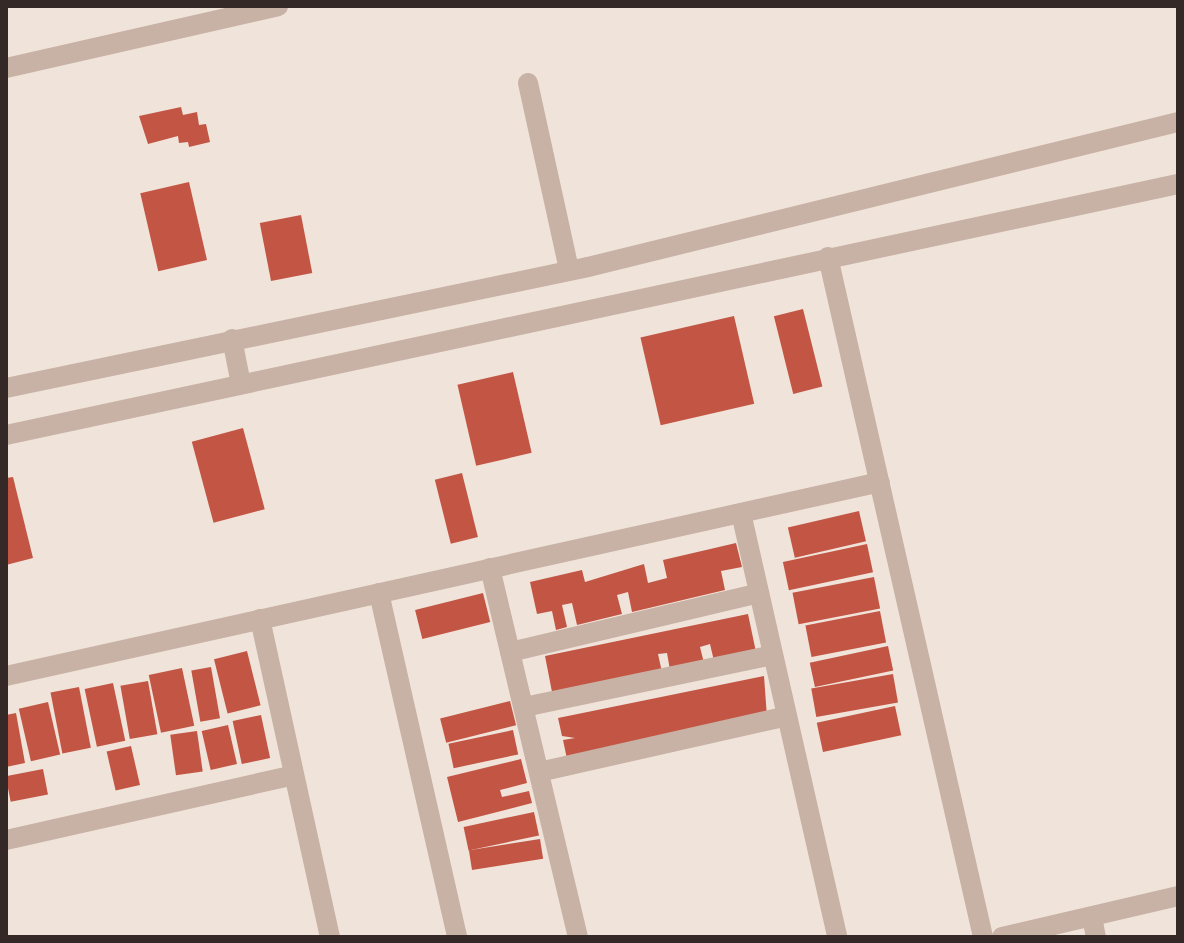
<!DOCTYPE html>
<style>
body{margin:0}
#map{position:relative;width:1184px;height:943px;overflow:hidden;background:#f0e3d9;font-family:"Work Sans",sans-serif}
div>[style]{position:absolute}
.building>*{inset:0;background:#c35544;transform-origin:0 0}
.minor>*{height:20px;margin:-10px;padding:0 10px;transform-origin:10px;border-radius:10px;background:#c8b1a5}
span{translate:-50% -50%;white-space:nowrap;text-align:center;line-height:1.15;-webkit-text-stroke:8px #f8ede5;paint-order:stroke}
.frame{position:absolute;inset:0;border:8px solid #342926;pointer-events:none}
</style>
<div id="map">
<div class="building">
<i style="clip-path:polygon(181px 107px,183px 115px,197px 112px,199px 125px,206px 124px,210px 142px,189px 147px,188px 142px,179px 143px,178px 136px,148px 144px,139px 116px)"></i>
<i style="left:189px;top:182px;width:80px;height:50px;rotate:77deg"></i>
<i style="left:301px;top:215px;width:59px;height:42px;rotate:79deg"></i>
<i style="left:803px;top:309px;width:80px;height:30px;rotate:76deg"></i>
<i style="left:734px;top:316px;width:90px;height:96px;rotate:77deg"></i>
<i style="left:513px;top:372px;width:83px;height:57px;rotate:77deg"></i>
<i style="left:243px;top:428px;width:84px;height:53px;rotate:75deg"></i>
<i style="left:462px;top:473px;width:66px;height:28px;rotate:76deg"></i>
<i style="clip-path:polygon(13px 477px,33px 558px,6px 565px,6px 478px)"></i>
<i style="left:859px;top:511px;width:31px;height:73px;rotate:77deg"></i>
<i style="clip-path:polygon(736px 543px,742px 567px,721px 571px,725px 590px,632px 612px,628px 592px,617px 595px,622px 614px,577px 625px,572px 603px,562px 605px,567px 627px,556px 630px,552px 611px,537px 614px,530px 582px,582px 570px,585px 582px,644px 564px,648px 583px,667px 578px,663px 560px)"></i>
<i style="left:867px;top:544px;width:29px;height:86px;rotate:78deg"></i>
<i style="left:874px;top:577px;width:32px;height:83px;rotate:79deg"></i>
<i style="left:483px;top:593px;width:30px;height:70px;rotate:76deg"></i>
<i style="left:880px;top:611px;width:32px;height:76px;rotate:79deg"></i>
<i style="clip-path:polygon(748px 614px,756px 652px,714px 661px,710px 644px,700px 647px,704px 663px,670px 670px,667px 653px,658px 654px,662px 672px,552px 692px,545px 656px)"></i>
<i style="left:888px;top:646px;width:25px;height:80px;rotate:78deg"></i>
<i style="left:247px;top:651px;width:56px;height:34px;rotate:76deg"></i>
<i style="left:211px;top:667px;width:52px;height:20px;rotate:80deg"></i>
<i style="left:182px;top:668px;width:59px;height:34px;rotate:78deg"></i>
<i style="left:893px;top:674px;width:29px;height:83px;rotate:80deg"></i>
<i style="clip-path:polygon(764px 676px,767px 717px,567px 759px,563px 740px,575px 738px,562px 736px,558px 718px)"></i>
<i style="left:148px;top:681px;width:54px;height:28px;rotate:80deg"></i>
<i style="left:113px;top:683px;width:59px;height:29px;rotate:78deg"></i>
<i style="left:79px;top:687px;width:62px;height:29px;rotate:79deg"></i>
<i style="left:510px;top:701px;width:25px;height:72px;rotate:76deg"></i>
<i style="left:48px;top:702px;width:54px;height:30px;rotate:77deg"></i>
<i style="left:895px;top:706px;width:30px;height:80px;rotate:78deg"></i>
<i style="clip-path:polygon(16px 713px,25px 763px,6px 767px,6px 715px)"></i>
<i style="left:261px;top:715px;width:44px;height:29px;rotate:78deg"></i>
<i style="left:228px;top:725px;width:40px;height:27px;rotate:77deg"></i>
<i style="left:513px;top:730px;width:25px;height:66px;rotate:78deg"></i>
<i style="left:197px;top:731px;width:41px;height:27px;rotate:82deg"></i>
<i style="left:131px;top:746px;width:40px;height:25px;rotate:77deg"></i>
<i style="clip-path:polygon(521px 759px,527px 783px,500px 790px,502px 797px,529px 791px,532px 803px,458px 822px,447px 777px)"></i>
<i style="left:43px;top:769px;width:26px;height:38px;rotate:79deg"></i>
<i style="left:534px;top:812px;width:24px;height:72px;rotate:78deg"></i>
<i style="left:540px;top:839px;width:20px;height:72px;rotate:81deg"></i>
</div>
<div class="minor">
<i style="left:6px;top:68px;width:279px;rotate:-12.8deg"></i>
<i style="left:528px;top:83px;width:191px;rotate:77.6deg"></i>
<i style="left:828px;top:257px;width:697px;rotate:77.16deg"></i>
<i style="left:232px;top:339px;width:46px;rotate:78.7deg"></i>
<i style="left:6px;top:388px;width:594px;rotate:-11.74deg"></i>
<i style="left:588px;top:267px;width:608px;rotate:-13.81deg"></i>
<i style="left:6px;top:435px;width:1199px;rotate:-12.09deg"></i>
<i style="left:741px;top:513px;width:435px;rotate:77.2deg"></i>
<i style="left:490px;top:568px;width:379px;rotate:76.6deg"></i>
<i style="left:379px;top:593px;width:353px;rotate:77.2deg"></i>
<i style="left:260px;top:619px;width:326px;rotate:77.6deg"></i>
<i style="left:510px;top:652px;width:256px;rotate:-13.3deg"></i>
<i style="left:6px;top:676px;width:895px;rotate:-12.51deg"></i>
<i style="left:524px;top:707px;width:254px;rotate:-11.8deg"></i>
<i style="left:539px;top:772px;width:254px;rotate:-12.7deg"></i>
<i style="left:6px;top:840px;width:295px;rotate:-12.7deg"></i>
<i style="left:1092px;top:917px;width:20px;rotate:79deg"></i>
<i style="left:1002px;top:937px;width:181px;rotate:-13.1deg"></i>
</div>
<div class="frame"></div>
</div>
